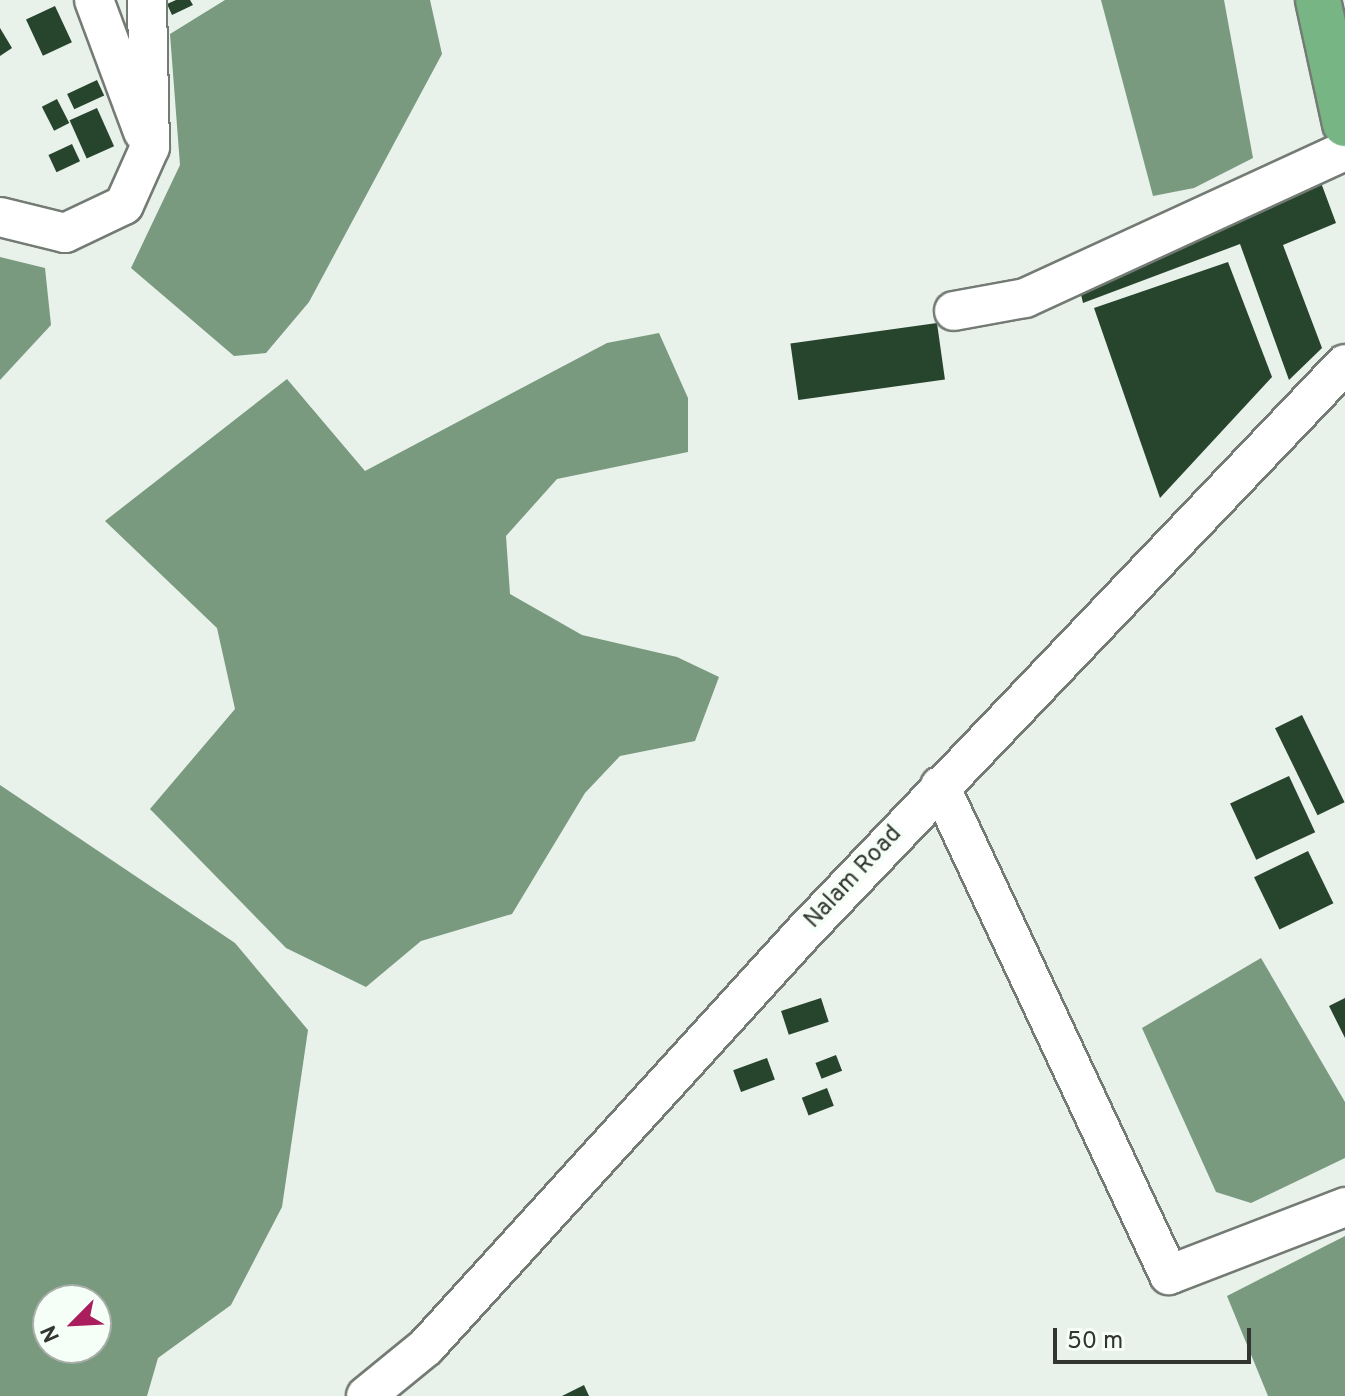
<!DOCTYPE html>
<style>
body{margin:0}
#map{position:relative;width:1345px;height:1396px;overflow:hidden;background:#e8f1ea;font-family:Overpass,sans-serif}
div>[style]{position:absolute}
.water>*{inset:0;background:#799a7f}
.building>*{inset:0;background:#27442d;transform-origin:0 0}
.roads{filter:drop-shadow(2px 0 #737b74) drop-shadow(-2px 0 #737b74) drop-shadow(0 2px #737b74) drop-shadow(0 -2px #737b74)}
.minor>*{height:38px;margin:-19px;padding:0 19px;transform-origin:19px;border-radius:19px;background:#fff}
.highway>*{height:44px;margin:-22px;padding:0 22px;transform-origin:22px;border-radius:22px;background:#78b584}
span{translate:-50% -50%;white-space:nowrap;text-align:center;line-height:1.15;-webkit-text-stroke:8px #f5fff7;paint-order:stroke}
.street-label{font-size:24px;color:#323532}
.north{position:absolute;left:32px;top:1284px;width:80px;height:80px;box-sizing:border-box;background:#f5fff7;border:2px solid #a7aea8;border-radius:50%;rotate:246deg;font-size:22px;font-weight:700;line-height:32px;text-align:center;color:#323532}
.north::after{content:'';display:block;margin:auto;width:28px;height:36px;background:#ab1e5d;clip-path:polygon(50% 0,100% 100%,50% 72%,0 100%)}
.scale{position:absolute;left:1053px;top:1328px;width:198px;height:36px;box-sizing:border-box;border:4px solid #323532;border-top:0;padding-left:10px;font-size:24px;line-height:28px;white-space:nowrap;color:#323532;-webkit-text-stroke:6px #f5fff7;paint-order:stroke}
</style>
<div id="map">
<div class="water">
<i style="clip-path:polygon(225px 0,430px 0,442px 54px,309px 302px,266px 353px,234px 356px,131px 268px,180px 165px,170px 34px)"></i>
<i style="clip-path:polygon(1101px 0,1224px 0,1253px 158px,1194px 188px,1153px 196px)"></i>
<i style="clip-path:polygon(0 257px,45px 268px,51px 325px,0 380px)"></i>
<i style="clip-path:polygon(659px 333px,688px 398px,688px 452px,557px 479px,506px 536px,510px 594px,582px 635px,677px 657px,719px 677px,695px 741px,620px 756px,585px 793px,512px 914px,421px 941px,366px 987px,286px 948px,150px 809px,235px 709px,217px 628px,105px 521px,287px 379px,365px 471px,607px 343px)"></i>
<i style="clip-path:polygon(evenodd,0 785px,235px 943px,308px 1030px,282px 1207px,231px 1305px,158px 1358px,147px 1396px,0 1396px,0 785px,48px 1300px,96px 1300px,96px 1348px,48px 1348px,48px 1300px)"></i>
<i style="clip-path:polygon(1261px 958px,1345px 1102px,1345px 1158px,1251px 1203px,1216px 1192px,1142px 1028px)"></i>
<i style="clip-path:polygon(1345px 1236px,1345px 1396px,1268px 1396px,1227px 1296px)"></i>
</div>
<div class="building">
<i style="clip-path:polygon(176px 0,190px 0,193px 5px,172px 15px,167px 4px)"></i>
<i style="left:55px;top:6px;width:40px;height:32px;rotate:65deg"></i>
<i style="clip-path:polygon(0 28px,12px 48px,0 56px)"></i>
<i style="left:97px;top:80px;width:17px;height:33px;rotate:65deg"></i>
<i style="left:57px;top:99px;width:27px;height:17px;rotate:63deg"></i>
<i style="left:97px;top:108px;width:42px;height:30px;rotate:66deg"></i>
<i style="left:72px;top:144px;width:19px;height:26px;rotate:65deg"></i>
<i style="clip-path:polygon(1320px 180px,1336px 223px,1283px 245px,1322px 348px,1289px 380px,1240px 244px,1083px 303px,1077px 278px)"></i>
<i style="clip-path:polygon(1228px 262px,1272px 377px,1160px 498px,1094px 308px)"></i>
<i style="left:937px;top:323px;width:57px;height:148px;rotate:82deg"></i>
<i style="left:1302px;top:715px;width:97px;height:30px;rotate:64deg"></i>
<i style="left:1289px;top:776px;width:62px;height:65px;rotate:65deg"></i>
<i style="left:1308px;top:851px;width:58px;height:60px;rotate:64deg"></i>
<i style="left:821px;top:998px;width:25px;height:42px;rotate:72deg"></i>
<i style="clip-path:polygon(1345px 998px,1345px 1038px,1329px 1006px)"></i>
<i style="left:836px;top:1055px;width:17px;height:22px;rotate:69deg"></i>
<i style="left:767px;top:1058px;width:23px;height:36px;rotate:70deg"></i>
<i style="left:827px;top:1088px;width:19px;height:27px;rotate:69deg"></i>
<i style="clip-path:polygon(584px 1385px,589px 1396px,562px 1396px)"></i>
</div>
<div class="roads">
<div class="minor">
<i style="left:94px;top:0;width:141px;rotate:69.6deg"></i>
<i style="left:0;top:217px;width:67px;rotate:13.8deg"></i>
<i style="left:65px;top:233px;width:65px;rotate:-25.4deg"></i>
<i style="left:124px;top:205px;width:64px;rotate:-65.9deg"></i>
<i style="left:150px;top:147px;width:147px;rotate:-91.2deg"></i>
<i style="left:954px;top:311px;width:72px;rotate:-10.4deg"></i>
<i style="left:1025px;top:298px;width:352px;rotate:-24.7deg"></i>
<i style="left:940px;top:786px;width:540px;rotate:64.91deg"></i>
<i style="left:1169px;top:1275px;width:189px;rotate:-21.1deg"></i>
<i style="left:366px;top:1396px;width:77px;rotate:-39.2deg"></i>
<i style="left:426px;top:1347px;width:559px;rotate:-47.68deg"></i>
<i style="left:802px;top:934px;width:787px;rotate:-46.39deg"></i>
</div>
<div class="highway">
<i style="left:1318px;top:0;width:127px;rotate:77.7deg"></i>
</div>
</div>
<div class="street-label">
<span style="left:854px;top:878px;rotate:-47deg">Nalam Road</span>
</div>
<div class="north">N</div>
<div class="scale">50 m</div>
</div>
